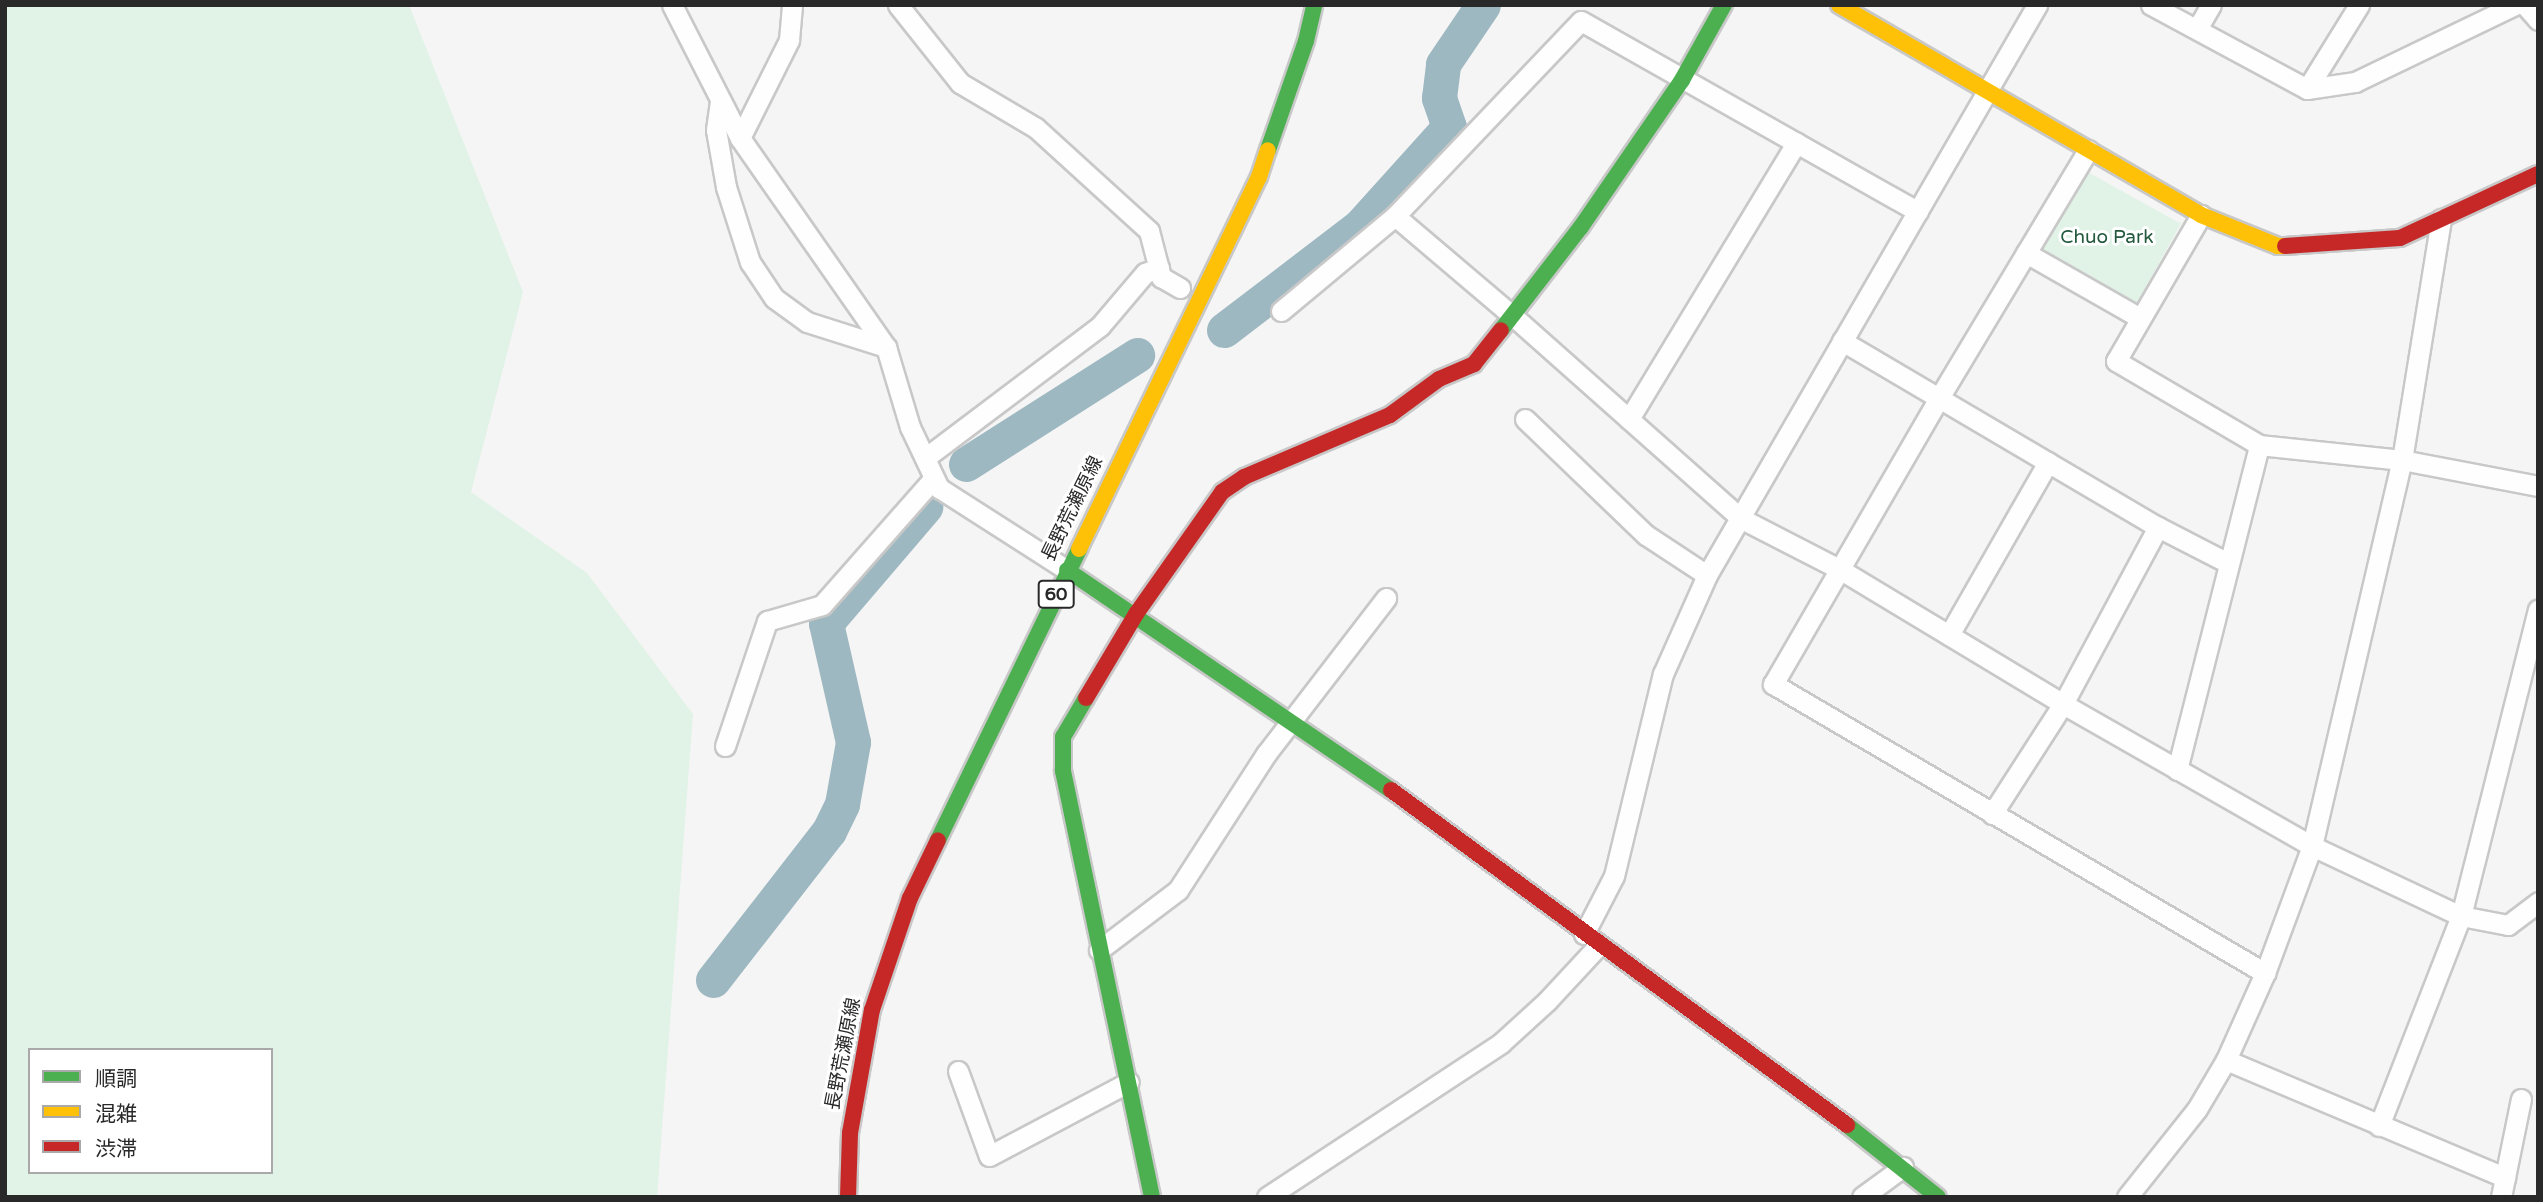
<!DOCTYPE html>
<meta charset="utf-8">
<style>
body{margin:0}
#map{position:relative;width:2543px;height:1202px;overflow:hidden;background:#f5f5f5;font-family:"Varela Round","Noto Sans JP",sans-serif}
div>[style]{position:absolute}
.green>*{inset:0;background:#e1f2e7;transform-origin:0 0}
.river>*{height:35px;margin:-17.5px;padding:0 17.5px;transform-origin:17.5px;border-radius:17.5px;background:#9eb8c1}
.roads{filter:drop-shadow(2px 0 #c8c8c8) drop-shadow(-2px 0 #c8c8c8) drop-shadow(0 2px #c8c8c8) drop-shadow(0 -2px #c8c8c8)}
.street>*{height:19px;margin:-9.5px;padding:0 9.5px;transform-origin:9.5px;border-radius:9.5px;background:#fefefe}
.fast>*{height:16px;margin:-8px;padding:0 8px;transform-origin:8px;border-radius:8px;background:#4caf50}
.slow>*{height:16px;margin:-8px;padding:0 8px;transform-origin:8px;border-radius:8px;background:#ffc107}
.jam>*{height:16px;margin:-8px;padding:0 8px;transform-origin:8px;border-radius:8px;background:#c62828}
span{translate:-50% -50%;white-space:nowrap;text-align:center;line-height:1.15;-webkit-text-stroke:6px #fff;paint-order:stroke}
.shield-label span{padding:2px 5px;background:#fff;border:2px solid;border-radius:5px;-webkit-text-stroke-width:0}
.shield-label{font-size:18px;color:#29292a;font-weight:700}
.park-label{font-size:19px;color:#23593d}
.street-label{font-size:19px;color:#29292a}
.frame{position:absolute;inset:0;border:7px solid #29292a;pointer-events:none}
.legend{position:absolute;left:28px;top:1048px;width:245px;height:126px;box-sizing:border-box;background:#fff;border:2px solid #a9a9aa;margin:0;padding:9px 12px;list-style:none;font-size:21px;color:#29292a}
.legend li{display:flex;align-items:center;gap:14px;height:35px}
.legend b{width:35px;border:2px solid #a9a9aa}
</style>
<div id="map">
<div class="green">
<i style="clip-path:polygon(evenodd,5px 5px,409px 5px,523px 292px,471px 492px,587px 573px,693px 714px,657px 1197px,5px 1197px,5px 5px,30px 1050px,271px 1050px,271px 1172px,30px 1172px,30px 1050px)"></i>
<i style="left:2075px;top:165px;width:121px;height:96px;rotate:29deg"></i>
</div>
<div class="river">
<i style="left:1224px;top:330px;width:171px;rotate:-37.4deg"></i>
<i style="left:1360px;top:226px;width:133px;rotate:-48deg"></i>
<i style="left:1449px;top:127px;width:31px;rotate:-109deg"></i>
<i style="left:1439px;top:98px;width:34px;rotate:-83deg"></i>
<i style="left:1443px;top:64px;width:71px;rotate:-55.9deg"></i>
<i style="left:966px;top:464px;width:203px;rotate:-32.5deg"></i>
<i style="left:713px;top:980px;width:189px;rotate:-52.1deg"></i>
<i style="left:829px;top:831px;width:30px;rotate:-64deg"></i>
<i style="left:842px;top:804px;width:63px;rotate:-79.9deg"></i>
<i style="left:853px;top:742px;width:122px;rotate:-102.8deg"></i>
<i style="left:826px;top:623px;width:153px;rotate:-49.5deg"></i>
</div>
<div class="roads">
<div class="street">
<i style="left:672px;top:5px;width:149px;rotate:62.9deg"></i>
<i style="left:740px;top:138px;width:255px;rotate:55.1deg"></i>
<i style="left:886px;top:347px;width:84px;rotate:73.3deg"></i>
<i style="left:910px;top:427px;width:68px;rotate:64.6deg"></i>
<i style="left:939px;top:488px;width:152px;rotate:32.6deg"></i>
<i style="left:898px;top:5px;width:100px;rotate:51.5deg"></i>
<i style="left:960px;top:83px;width:88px;rotate:30.6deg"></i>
<i style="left:1036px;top:128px;width:153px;rotate:42.3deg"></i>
<i style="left:1149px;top:231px;width:48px;rotate:75.4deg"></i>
<i style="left:1161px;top:277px;width:22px;rotate:30deg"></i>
<i style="left:2151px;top:5px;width:177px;rotate:28.3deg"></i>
<i style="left:2307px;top:89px;width:99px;rotate:-58.2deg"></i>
<i style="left:2525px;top:5px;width:20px;rotate:49deg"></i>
<i style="left:2197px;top:29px;width:28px;rotate:-60deg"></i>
<i style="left:2307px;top:89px;width:49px;rotate:-8.3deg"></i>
<i style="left:2355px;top:82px;width:178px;rotate:-25.7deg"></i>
<i style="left:720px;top:101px;width:29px;rotate:98deg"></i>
<i style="left:716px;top:130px;width:58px;rotate:80deg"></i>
<i style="left:726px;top:187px;width:79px;rotate:72.3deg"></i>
<i style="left:750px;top:262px;width:43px;rotate:56.3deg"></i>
<i style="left:774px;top:298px;width:41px;rotate:36deg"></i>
<i style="left:807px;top:322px;width:83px;rotate:17.6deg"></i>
<i style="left:740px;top:138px;width:110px;rotate:-63.4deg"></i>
<i style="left:789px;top:40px;width:35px;rotate:-85deg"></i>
<i style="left:2088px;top:150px;width:289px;rotate:121deg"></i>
<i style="left:1939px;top:398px;width:331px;rotate:120.1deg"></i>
<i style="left:1773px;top:684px;width:571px;rotate:30.43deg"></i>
<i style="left:2201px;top:215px;width:169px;rotate:120.2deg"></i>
<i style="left:2116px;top:361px;width:166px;rotate:30.4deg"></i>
<i style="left:1395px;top:216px;width:156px;rotate:40.3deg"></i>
<i style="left:1514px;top:317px;width:302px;rotate:41.6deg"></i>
<i style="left:1740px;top:518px;width:114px;rotate:27.2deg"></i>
<i style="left:1841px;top:570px;width:259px;rotate:31.1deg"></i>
<i style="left:2063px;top:704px;width:287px;rotate:29.7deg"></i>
<i style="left:2312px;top:846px;width:165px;rotate:25.2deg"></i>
<i style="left:2461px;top:916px;width:48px;rotate:10.8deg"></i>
<i style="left:2508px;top:925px;width:38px;rotate:-37deg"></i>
<i style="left:2026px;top:253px;width:131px;rotate:29.7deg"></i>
<i style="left:1281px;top:311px;width:148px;rotate:-39.8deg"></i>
<i style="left:1395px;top:216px;width:269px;rotate:-46.4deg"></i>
<i style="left:1581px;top:21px;width:387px;rotate:29.5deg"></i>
<i style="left:1842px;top:341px;width:367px;rotate:30.5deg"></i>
<i style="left:2158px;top:527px;width:79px;rotate:27.2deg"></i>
<i style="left:1525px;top:419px;width:168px;rotate:43.8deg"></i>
<i style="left:1646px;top:535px;width:73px;rotate:33.3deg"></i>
<i style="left:1629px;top:419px;width:323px;rotate:-58.8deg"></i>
<i style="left:925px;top:458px;width:219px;rotate:-37deg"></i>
<i style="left:1100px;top:326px;width:70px;rotate:-49.7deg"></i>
<i style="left:1145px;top:273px;width:15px;rotate:-20deg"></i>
<i style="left:1949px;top:635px;width:199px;rotate:-60.2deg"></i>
<i style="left:725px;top:746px;width:132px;rotate:-71.4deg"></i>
<i style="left:767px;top:621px;width:57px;rotate:-16.2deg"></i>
<i style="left:822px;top:605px;width:169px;rotate:-48.6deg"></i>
<i style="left:2177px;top:770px;width:335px;rotate:-75.8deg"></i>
<i style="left:2259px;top:445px;width:144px;rotate:6deg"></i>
<i style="left:2402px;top:460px;width:138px;rotate:10.8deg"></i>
<i style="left:1992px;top:814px;width:131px;rotate:-57.2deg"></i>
<i style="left:2063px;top:704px;width:201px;rotate:-61.8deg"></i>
<i style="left:1584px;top:934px;width:65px;rotate:-62.7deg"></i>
<i style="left:1614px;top:876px;width:208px;rotate:-76.4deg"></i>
<i style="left:1663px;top:674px;width:108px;rotate:-66deg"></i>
<i style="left:1707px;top:575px;width:659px;rotate:-59.93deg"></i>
<i style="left:1099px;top:950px;width:99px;rotate:-37.2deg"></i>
<i style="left:1178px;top:890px;width:162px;rotate:-57.1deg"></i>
<i style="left:1266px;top:754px;width:197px;rotate:-52.4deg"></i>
<i style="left:2226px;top:1060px;width:303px;rotate:22.8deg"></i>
<i style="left:958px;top:1071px;width:90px;rotate:70deg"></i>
<i style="left:989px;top:1156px;width:158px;rotate:-27.9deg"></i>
<i style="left:2379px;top:1126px;width:225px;rotate:-68.7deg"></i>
<i style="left:2461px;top:916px;width:316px;rotate:-75.9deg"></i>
<i style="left:1267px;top:1197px;width:280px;rotate:-33.3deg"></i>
<i style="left:1501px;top:1043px;width:62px;rotate:-42.4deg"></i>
<i style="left:1547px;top:1001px;width:76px;rotate:-47.1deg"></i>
<i style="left:1862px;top:1197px;width:51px;rotate:-36.2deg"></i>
<i style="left:2127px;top:1197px;width:112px;rotate:-51.5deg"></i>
<i style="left:2197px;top:1109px;width:57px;rotate:-59.4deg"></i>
<i style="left:2226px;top:1060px;width:95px;rotate:-65.9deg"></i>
<i style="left:2265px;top:973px;width:135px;rotate:-69.7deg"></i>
<i style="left:2312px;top:846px;width:396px;rotate:-76.9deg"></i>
<i style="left:2402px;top:460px;width:244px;rotate:-80.8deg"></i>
<i style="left:2501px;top:1197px;width:100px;rotate:-78.5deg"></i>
</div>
<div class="fast">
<i style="left:1268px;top:150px;width:115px;rotate:-70.8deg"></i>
<i style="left:1306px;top:41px;width:37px;rotate:-77deg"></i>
<i style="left:1501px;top:330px;width:130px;rotate:-52.2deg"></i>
<i style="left:1581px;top:227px;width:178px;rotate:-55.5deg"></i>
<i style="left:1682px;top:80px;width:86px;rotate:-60.8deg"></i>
<i style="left:1067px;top:570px;width:392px;rotate:34.2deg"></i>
<i style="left:1086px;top:698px;width:45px;rotate:120.5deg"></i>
<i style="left:1063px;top:737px;width:34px;rotate:90deg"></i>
<i style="left:1063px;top:771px;width:435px;rotate:78.2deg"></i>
<i style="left:938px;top:840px;width:323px;rotate:-64.1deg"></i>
<i style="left:1847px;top:1125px;width:116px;rotate:38.4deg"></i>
</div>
<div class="slow">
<i style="left:1839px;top:5px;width:419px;rotate:30.1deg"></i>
<i style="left:2201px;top:215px;width:83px;rotate:21.9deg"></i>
<i style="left:2278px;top:246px;width:7px"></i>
<i style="left:1079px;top:549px;width:413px;rotate:-64.2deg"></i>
<i style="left:1259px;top:177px;width:28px;rotate:-72deg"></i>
</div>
<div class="jam">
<i style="left:2285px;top:246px;width:115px;rotate:-4deg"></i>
<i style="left:2400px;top:238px;width:152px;rotate:-24.9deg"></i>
<i style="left:1086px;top:698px;width:98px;rotate:-59.2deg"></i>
<i style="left:1136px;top:614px;width:149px;rotate:-54.8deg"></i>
<i style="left:1222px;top:492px;width:27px;rotate:-34deg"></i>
<i style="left:1244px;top:477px;width:159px;rotate:-23deg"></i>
<i style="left:1390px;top:415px;width:61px;rotate:-36.3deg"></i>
<i style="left:1439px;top:379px;width:38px;rotate:-23deg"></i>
<i style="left:1474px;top:364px;width:43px;rotate:-51.5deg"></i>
<i style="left:1391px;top:790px;width:566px;rotate:36.3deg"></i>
<i style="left:848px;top:1197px;width:64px;rotate:-88.2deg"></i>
<i style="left:850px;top:1133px;width:125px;rotate:-79.9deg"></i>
<i style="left:872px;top:1010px;width:118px;rotate:-71.3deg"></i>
<i style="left:910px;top:898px;width:64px;rotate:-64.2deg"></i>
</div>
</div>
<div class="shield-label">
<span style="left:1056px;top:594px">60</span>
</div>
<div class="park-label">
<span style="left:2107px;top:238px">Chuo Park</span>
</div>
<div class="street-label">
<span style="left:1073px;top:509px;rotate:-64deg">長野荒瀬原線</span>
<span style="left:844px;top:1054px;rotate:-79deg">長野荒瀬原線</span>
</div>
<div class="frame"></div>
<ul class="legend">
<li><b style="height:9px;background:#4caf50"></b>順調</li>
<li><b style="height:9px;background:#ffc107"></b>混雑</li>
<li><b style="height:9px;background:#c62828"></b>渋滞</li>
</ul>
</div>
